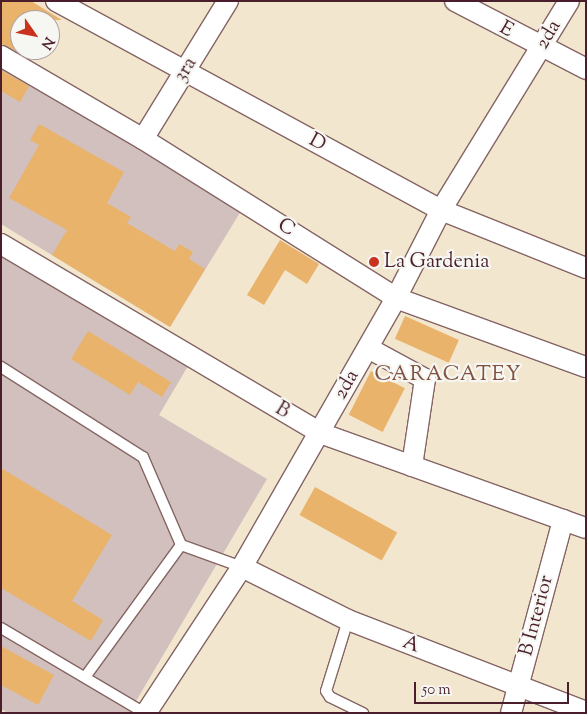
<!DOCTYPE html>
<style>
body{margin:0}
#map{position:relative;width:587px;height:714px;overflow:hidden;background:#f2e6cf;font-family:"Sorts Mill Goudy",serif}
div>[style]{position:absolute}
.industrial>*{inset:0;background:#d1c0bd}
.building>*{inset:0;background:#e9b36b;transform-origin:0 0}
.roads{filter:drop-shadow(1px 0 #856564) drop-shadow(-1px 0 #856564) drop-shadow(0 1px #856564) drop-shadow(0 -1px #856564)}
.service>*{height:10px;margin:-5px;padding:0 5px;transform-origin:5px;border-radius:5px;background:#fff}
.minor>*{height:20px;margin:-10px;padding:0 10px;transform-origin:10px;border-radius:10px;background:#fff}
.dots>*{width:14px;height:14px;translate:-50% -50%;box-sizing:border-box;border:2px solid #f6f6f2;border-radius:50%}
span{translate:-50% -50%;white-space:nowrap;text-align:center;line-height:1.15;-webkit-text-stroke:4.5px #f6f6f2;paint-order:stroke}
.street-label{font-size:20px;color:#4a1f2b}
.poi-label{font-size:20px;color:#4a1f2b}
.left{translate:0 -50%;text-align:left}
.neighbourhood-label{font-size:21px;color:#825341;letter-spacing:1px}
.frame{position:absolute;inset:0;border:2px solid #4a1f2b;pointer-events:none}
.north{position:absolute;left:10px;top:10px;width:50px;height:50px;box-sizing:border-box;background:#f6f6f2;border:1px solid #b1a0a2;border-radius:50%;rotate:123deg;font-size:14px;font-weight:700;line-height:20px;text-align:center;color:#4a1f2b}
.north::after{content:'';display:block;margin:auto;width:18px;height:22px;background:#c8321e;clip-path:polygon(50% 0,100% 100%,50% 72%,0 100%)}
.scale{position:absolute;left:414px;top:682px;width:155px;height:22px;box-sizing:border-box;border:2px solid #4a1f2b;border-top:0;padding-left:6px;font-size:15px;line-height:18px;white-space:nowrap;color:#4a1f2b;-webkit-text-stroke:4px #f6f6f2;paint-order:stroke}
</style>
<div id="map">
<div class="industrial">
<i style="clip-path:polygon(1px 65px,241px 211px,170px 327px,1px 224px)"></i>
<i style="clip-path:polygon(1px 255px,188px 366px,159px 415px,267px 479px,129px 713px,8px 713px,1px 709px)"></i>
</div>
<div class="building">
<i style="clip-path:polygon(1px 1px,31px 1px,62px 20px,20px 20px,20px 53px,1px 44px)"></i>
<i style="clip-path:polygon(1px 70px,29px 86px,20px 102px,1px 91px)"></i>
<i style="clip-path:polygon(39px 124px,124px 172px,107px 203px,131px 217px,127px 223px,175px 251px,179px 244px,193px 252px,189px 259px,205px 269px,170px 327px,52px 255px,67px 230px,9px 198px,39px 145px,30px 140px)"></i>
<i style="clip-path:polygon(280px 240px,319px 264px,307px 284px,285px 270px,264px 305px,247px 295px)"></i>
<i style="left:405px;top:316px;width:59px;height:25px;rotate:24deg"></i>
<i style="clip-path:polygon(88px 331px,171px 382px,162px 397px,138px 382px,130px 395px,71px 359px)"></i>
<i style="left:371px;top:371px;width:38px;height:49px;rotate:27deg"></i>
<i style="clip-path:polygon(1px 468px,112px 535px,72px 601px,103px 620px,91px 641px,1px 588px)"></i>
<i style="left:315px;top:487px;width:94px;height:32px;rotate:29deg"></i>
<i style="clip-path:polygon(1px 646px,54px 675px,38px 705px,1px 685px)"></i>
</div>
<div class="roads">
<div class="service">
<i style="left:1px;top:367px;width:168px;rotate:32.4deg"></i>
<i style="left:143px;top:457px;width:96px;rotate:66.6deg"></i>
<i style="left:181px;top:545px;width:163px;rotate:126deg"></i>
<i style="left:181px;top:545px;width:65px;rotate:19.8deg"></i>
<i style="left:348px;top:620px;width:74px;rotate:107.2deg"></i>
<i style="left:326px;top:691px;width:7px;rotate:56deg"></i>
<i style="left:330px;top:697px;width:37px;rotate:26deg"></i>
<i style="left:1px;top:628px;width:167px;rotate:30.6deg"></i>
</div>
<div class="minor">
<i style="left:56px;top:1px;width:438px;rotate:28.5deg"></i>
<i style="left:441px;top:210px;width:156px;rotate:21.8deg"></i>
<i style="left:455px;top:1px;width:148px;rotate:27.4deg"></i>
<i style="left:1px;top:56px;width:164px;rotate:30.3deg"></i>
<i style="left:143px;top:139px;width:299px;rotate:32.1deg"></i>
<i style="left:396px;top:298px;width:202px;rotate:20deg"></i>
<i style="left:143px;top:139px;width:162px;rotate:-58.4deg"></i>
<i style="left:1px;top:244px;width:371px;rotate:30.6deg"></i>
<i style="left:320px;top:433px;width:282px;rotate:19.7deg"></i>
<i style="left:368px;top:348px;width:65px;rotate:28.5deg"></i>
<i style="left:425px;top:379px;width:88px;rotate:98.5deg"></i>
<i style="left:242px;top:567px;width:119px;rotate:26.6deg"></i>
<i style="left:348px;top:620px;width:255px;rotate:21.1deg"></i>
<i style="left:146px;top:713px;width:175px;rotate:-56.7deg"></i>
<i style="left:242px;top:567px;width:310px;rotate:-60.2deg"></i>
<i style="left:396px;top:298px;width:99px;rotate:-62.9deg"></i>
<i style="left:441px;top:210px;width:245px;rotate:-58.5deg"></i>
<i style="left:511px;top:713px;width:200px;rotate:-74.9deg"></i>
</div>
</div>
<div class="dots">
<i style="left:374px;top:262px;background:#c8321e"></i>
</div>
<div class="street-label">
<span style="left:506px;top:30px;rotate:29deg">E</span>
<span style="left:549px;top:35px;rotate:-59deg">2da</span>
<span style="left:186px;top:70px;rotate:-58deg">3ra</span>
<span style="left:317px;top:143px;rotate:28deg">D</span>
<span style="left:286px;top:228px;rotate:32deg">C</span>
<span style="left:347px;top:385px;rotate:-60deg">2da</span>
<span style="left:282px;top:411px;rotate:31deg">B</span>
<span style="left:537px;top:616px;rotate:-75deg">B Interior</span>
<span style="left:411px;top:645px;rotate:21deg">A</span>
</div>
<div class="poi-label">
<span class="left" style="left:384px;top:262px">La Gardenia</span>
</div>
<div class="neighbourhood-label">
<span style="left:448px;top:375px">CARACATEY</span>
</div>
<div class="frame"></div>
<div class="north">N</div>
<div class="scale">50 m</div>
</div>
